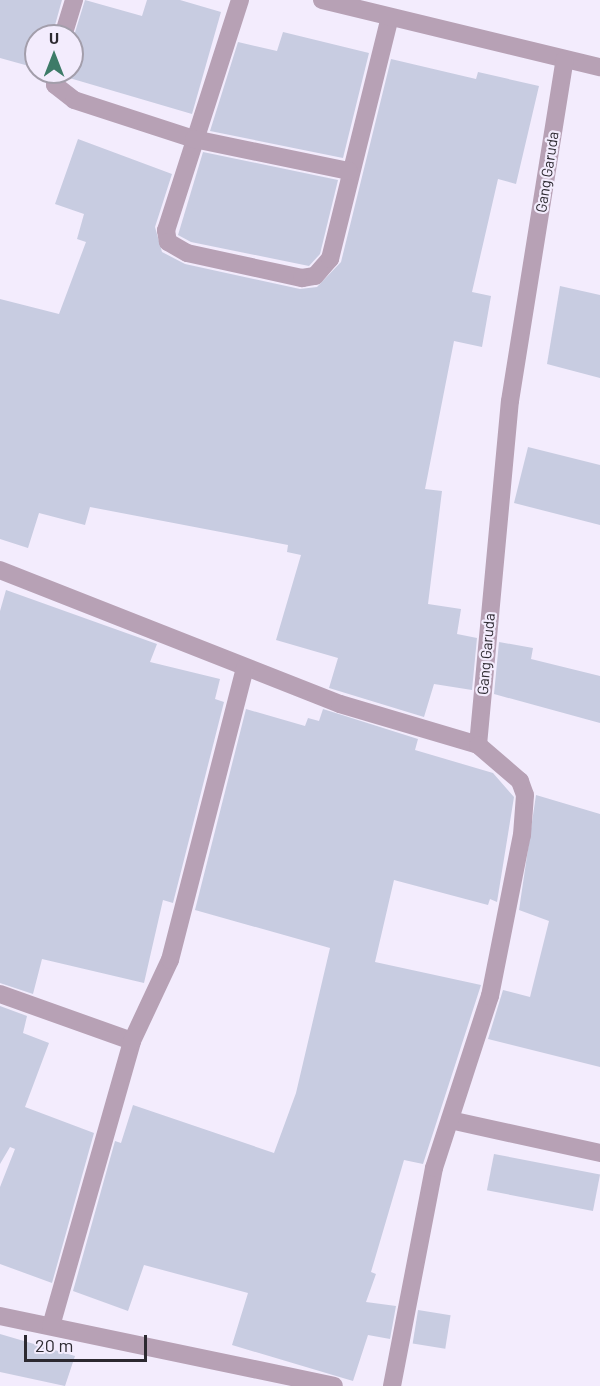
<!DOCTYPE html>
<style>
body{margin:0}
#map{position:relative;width:600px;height:1386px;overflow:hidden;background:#f3ecfd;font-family:Barlow,sans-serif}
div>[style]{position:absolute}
.building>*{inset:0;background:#c8cce1;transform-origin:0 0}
.minor>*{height:18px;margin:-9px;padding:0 9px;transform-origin:9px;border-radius:9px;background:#b7a1b5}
span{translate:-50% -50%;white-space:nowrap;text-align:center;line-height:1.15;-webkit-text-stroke:4.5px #f3ecfd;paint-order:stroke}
.street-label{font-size:15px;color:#2c2930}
.north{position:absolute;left:24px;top:24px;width:60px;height:60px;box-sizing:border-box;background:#f3ecfd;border:2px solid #a39eab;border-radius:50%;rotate:0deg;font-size:16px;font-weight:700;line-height:24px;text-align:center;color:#2c2930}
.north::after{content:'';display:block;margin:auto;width:21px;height:27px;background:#3d7b68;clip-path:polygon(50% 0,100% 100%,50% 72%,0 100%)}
.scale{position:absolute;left:24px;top:1335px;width:123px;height:27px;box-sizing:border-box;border:3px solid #2c2930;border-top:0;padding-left:8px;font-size:18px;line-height:21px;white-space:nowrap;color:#2c2930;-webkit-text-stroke:4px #f3ecfd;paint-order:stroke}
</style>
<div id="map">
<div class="building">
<i style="clip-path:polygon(0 0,62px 0,52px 36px,36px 36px,36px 68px,0 58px)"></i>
<i style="clip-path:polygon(85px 0,142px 16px,147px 0,180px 0,221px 12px,192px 114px,66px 77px,72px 72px,72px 42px)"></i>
<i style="clip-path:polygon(283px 32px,369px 53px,343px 158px,210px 131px,238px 42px,277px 51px)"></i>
<i style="clip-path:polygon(391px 59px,476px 79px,478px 72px,539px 86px,516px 184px,498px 179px,472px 292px,491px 296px,482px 347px,454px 341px,425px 489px,442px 491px,428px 604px,461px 609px,457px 634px,477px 638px,472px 690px,434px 684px,424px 717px,329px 688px,338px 658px,276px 640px,301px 555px,287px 552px,288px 545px,90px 507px,85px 525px,39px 513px,28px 548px,0 539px,0 299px,59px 314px,86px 242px,77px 239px,84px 214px,55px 204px,78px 139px,172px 174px,155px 227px,162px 252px,185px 264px,300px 289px,317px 287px,341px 262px)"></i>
<i style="clip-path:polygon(203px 152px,338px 180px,320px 254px,309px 266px,191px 242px,178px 235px)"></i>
<i style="clip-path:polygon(560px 286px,600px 295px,600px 378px,547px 364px)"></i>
<i style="clip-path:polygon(528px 447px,600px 465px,600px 525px,514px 503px)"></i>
<i style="clip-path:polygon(6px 590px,157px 644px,150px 662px,220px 679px,215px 699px,224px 702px,173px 903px,163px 900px,144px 983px,42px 959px,33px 994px,0 983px,0 611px)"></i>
<i style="clip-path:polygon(499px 642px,533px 648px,531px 659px,600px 676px,600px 723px,494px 694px)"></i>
<i style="clip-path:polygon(246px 709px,305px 726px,308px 718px,319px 721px,323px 709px,418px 739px,415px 750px,493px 773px,514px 797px,497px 902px,490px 899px,488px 905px,394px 880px,375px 962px,481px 985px,423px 1164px,404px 1160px,371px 1272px,376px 1274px,366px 1302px,396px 1306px,390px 1339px,368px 1335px,353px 1381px,232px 1345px,248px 1293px,144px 1265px,128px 1311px,73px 1291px,115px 1141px,121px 1143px,133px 1105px,274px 1153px,296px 1093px,330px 948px,195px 910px)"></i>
<i style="clip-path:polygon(536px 795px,600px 814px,600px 1067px,488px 1039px,503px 990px,530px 997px,549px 921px,519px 910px)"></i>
<i style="clip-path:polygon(0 1006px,27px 1016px,23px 1033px,49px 1043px,25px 1107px,94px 1133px,52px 1283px,0 1264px,0 1187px,15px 1149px,10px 1147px,0 1164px)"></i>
<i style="left:494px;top:1154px;width:108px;height:37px;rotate:11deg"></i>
<i style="left:418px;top:1310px;width:33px;height:34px;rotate:9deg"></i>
<i style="clip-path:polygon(0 1334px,75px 1356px,65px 1386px,0 1372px)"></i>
</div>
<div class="minor">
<i style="left:240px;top:0;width:242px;rotate:107.8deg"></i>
<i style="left:166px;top:230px;width:12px;rotate:81deg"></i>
<i style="left:168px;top:242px;width:22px;rotate:30deg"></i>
<i style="left:187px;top:253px;width:118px;rotate:12.3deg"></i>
<i style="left:302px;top:278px;width:13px;rotate:-9deg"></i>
<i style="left:315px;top:276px;width:23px;rotate:-49deg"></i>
<i style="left:330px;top:259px;width:249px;rotate:-76.1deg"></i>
<i style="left:322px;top:0;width:286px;rotate:13.6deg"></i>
<i style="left:63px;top:36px;width:38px;rotate:-73deg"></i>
<i style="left:55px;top:72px;width:13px;rotate:90deg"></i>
<i style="left:55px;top:85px;width:24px;rotate:38deg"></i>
<i style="left:74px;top:100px;width:126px;rotate:18deg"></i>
<i style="left:194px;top:139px;width:158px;rotate:11.7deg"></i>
<i style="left:0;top:570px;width:365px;rotate:21.5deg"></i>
<i style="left:340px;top:704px;width:144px;rotate:16.5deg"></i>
<i style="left:478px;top:745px;width:345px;rotate:-84.7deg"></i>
<i style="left:510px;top:401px;width:346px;rotate:-80.9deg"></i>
<i style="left:0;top:994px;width:140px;rotate:19.6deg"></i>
<i style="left:450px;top:1120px;width:154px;rotate:12.4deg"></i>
<i style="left:0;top:1316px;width:341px;rotate:11.8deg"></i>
<i style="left:51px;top:1326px;width:296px;rotate:-74.1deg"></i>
<i style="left:132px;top:1041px;width:89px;rotate:-64.9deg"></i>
<i style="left:170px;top:960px;width:302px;rotate:-75.6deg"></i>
<i style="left:392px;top:1386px;width:222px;rotate:-79.1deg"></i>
<i style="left:434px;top:1168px;width:181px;rotate:-72deg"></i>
<i style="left:490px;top:996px;width:164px;rotate:-78.8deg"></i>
<i style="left:522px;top:835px;width:40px;rotate:-85.7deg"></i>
<i style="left:525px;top:795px;width:15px;rotate:-110deg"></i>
<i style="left:520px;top:781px;width:55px;rotate:-139.4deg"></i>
</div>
<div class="street-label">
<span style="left:547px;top:172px;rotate:-81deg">Gang Garuda</span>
<span style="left:486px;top:654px;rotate:-85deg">Gang Garuda</span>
</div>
<div class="north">U</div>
<div class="scale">20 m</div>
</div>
